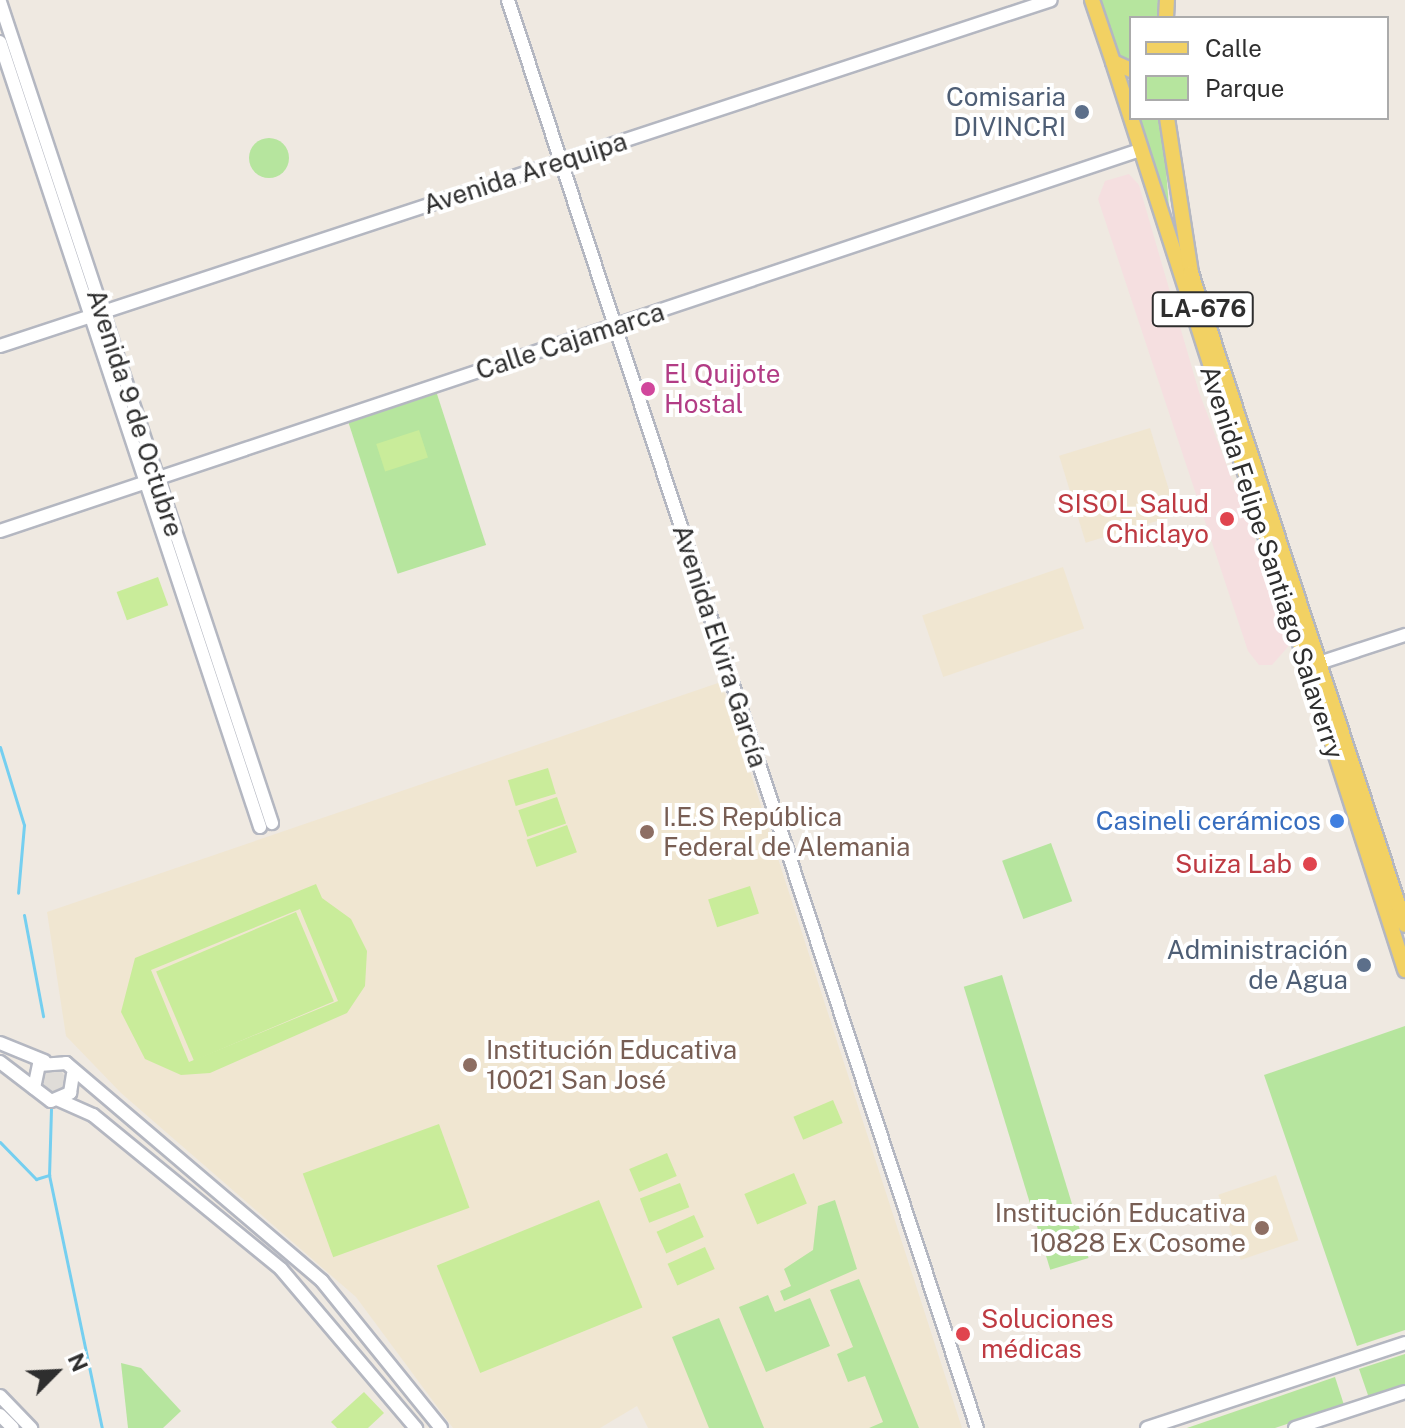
<!DOCTYPE html>
<meta charset="utf-8">
<style>
body{margin:0}
#map{position:relative;width:1405px;height:1428px;overflow:hidden;background:#efe9e1;font-family:"Public Sans",sans-serif}
div>[style]{position:absolute}
.education>*{inset:0;background:#f0e6d1;transform-origin:0 0}
.medical>*{inset:0;background:#f5dfe0}
.green>*{inset:0;background:#b6e59e;transform-origin:0 0}
.round{border-radius:50%}
.pitch>*{inset:0;background:#c9ec9a;transform-origin:0 0}
.plaza>*{inset:0;background:#dfdcd8}
.stream>*{height:3px;margin:-1.5px;padding:0 1.5px;transform-origin:1.5px;border-radius:1.5px;background:#75cff0}
.roads{filter:drop-shadow(2px 0 #b4b7c1) drop-shadow(-2px 0 #b4b7c1) drop-shadow(0 2px #b4b7c1) drop-shadow(0 -2px #b4b7c1)}
.secondary>*{height:12px;margin:-6px;padding:0 6px;transform-origin:6px;border-radius:6px;background:#fff}
.primary>*{height:14px;margin:-7px;padding:0 7px;transform-origin:7px;border-radius:7px;background:#f2d163}
.dots>*{width:22px;height:22px;translate:-50% -50%;box-sizing:border-box;border:4px solid #fff;border-radius:50%}
span{translate:-50% -50%;white-space:nowrap;text-align:center;line-height:1.15;-webkit-text-stroke:8px #fff;paint-order:stroke}
.shield-label span{padding:2px 6px;background:#fff;border:2px solid;border-radius:6px;-webkit-text-stroke-width:0}
.shield-label{font-size:24px;color:#2e2e2e;font-weight:700}
.service-label{font-size:26px;color:#4e5e75}
.right{translate:-100% -50%;text-align:right}
.street-label{font-size:26px;color:#2e2e2e}
.hotel-label{font-size:26px;color:#b23c85}
.left{translate:0 -50%;text-align:left}
.health-label{font-size:26px;color:#be3a42}
.education-label{font-size:26px;color:#785e54}
.shop-label{font-size:26px;color:#366cbe}
.legend{position:absolute;left:1129px;top:16px;width:260px;height:104px;box-sizing:border-box;background:#fff;border:2px solid #ababab;margin:0;padding:10px 14px;list-style:none;font-size:24px;color:#2e2e2e}
.legend li{display:flex;align-items:center;gap:16px;height:40px}
.legend b{width:40px;border:2px solid #ababab}
.north{position:absolute;left:16px;top:1332px;width:80px;height:80px;-webkit-text-stroke:6px #fff;paint-order:stroke;rotate:66deg;font-size:22px;font-weight:700;line-height:32px;text-align:center;color:#2e2e2e}
.north::after{content:'';display:block;margin:auto;width:28px;height:36px;background:#2e2e2e;clip-path:polygon(50% 0,100% 100%,50% 72%,0 100%)}
</style>
<div id="map">
<div class="education">
<i style="left:1150px;top:428px;width:91px;height:95px;rotate:73deg"></i>
<i style="left:1063px;top:567px;width:65px;height:149px;rotate:71deg"></i>
<i style="clip-path:polygon(721px 682px,962px 1428px,648px 1428px,637px 1406px,600px 1428px,453px 1428px,356px 1297px,121px 1093px,66px 1036px,47px 912px)"></i>
<i style="left:1276px;top:1175px;width:69px;height:61px;rotate:71deg"></i>
</div>
<div class="medical">
<i style="clip-path:polygon(1129px 174px,1139px 185px,1199px 392px,1293px 641px,1272px 665px,1259px 665px,1248px 651px,1098px 199px,1105px 181px)"></i>
</div>
<div class="green">
<i style="clip-path:polygon(1098px 0,1158px 0,1157px 18px,1131px 18px,1131px 66px,1120px 60px)"></i>
<i style="clip-path:polygon(1135px 118px,1162px 118px,1171px 233px)"></i>
<i class="round" style="left:249px;top:138px;width:40px;height:40px"></i>
<i style="left:436px;top:391px;width:162px;height:93px;rotate:72deg"></i>
<i style="left:1051px;top:843px;width:62px;height:52px;rotate:70deg"></i>
<i style="left:1002px;top:975px;width:296px;height:40px;rotate:73deg"></i>
<i style="clip-path:polygon(1405px 1026px,1405px 1330px,1357px 1346px,1264px 1075px)"></i>
<i style="clip-path:polygon(835px 1200px,857px 1269px,784px 1301px,780px 1291px,791px 1286px,784px 1269px,813px 1250px,818px 1206px)"></i>
<i style="clip-path:polygon(859px 1279px,919px 1428px,869px 1428px,883px 1422px,865px 1376px,848px 1382px,837px 1354px,853px 1347px,830px 1290px)"></i>
<i style="clip-path:polygon(768px 1295px,775px 1312px,810px 1298px,830px 1346px,766px 1372px,739px 1307px)"></i>
<i style="clip-path:polygon(719px 1318px,764px 1428px,709px 1428px,672px 1337px)"></i>
<i style="clip-path:polygon(1405px 1354px,1405px 1385px,1369px 1398px,1359px 1369px)"></i>
<i style="clip-path:polygon(121px 1363px,141px 1368px,181px 1411px,163px 1428px,128px 1428px)"></i>
<i style="clip-path:polygon(1335px 1377px,1344px 1405px,1275px 1428px,1187px 1428px)"></i>
</div>
<div class="pitch">
<i style="left:419px;top:430px;width:29px;height:45px;rotate:72deg"></i>
<i style="left:158px;top:577px;width:30px;height:44px;rotate:70deg"></i>
<i style="left:548px;top:768px;width:27px;height:42px;rotate:73deg"></i>
<i style="left:557px;top:797px;width:28px;height:41px;rotate:71deg"></i>
<i style="left:567px;top:825px;width:29px;height:43px;rotate:70deg"></i>
<i style="clip-path:polygon(evenodd,316px 884px,322px 898px,351px 919px,367px 951px,365px 986px,347px 1013px,210px 1073px,181px 1075px,145px 1059px,121px 1012px,135px 958px,316px 884px,300px 909px,338px 1001px,189px 1062px,151px 970px,300px 909px)"></i>
<i style="left:750px;top:886px;width:29px;height:44px;rotate:72deg"></i>
<i style="left:296px;top:912px;width:97px;height:152px;rotate:67deg"></i>
<i style="left:833px;top:1100px;width:25px;height:43px;rotate:67deg"></i>
<i style="left:439px;top:1124px;width:89px;height:145px;rotate:70deg"></i>
<i style="left:667px;top:1153px;width:25px;height:41px;rotate:67deg"></i>
<i style="left:794px;top:1173px;width:33px;height:54px;rotate:67deg"></i>
<i style="left:680px;top:1183px;width:26px;height:43px;rotate:69deg"></i>
<i style="left:599px;top:1200px;width:116px;height:175px;rotate:68deg"></i>
<i style="left:694px;top:1215px;width:24px;height:41px;rotate:66deg"></i>
<i style="left:705px;top:1247px;width:24px;height:41px;rotate:66deg"></i>
<i style="clip-path:polygon(364px 1392px,384px 1413px,368px 1428px,337px 1428px,331px 1422px)"></i>
</div>
<div class="plaza">
<i class="round" style="left:41px;top:1068px;width:24px;height:24px"></i>
</div>
<div class="stream">
<i style="left:0;top:747px;width:82px;rotate:72.9deg"></i>
<i style="left:24px;top:825px;width:68px;rotate:95deg"></i>
<i style="left:24px;top:915px;width:103px;rotate:79.3deg"></i>
<i style="left:51px;top:1109px;width:66px;rotate:91.7deg"></i>
<i style="left:49px;top:1175px;width:258px;rotate:78.2deg"></i>
<i style="left:0;top:1142px;width:52px;rotate:45.8deg"></i>
<i style="left:36px;top:1179px;width:14px;rotate:-17deg"></i>
</div>
<div class="roads">
<div class="secondary">
<i style="left:508px;top:0;width:1503px;rotate:71.82deg"></i>
<i style="left:0;top:2px;width:865px;rotate:71.67deg"></i>
<i style="left:0;top:42px;width:827px;rotate:71.67deg"></i>
<i style="left:0;top:346px;width:1106px;rotate:-18.22deg"></i>
<i style="left:0;top:531px;width:1202px;rotate:-18.48deg"></i>
<i style="left:1313px;top:665px;width:97px;rotate:-18.1deg"></i>
<i style="left:0;top:1043px;width:48px;rotate:22.2deg"></i>
<i style="left:0;top:1062px;width:64px;rotate:37.4deg"></i>
<i style="left:51px;top:1101px;width:21px;rotate:-23deg"></i>
<i style="left:70px;top:1093px;width:19px;rotate:-81deg"></i>
<i style="left:34px;top:1088px;width:24px;rotate:-78deg"></i>
<i style="left:39px;top:1065px;width:27px;rotate:-4deg"></i>
<i style="left:66px;top:1063px;width:336px;rotate:40.4deg"></i>
<i style="left:322px;top:1281px;width:189px;rotate:51deg"></i>
<i style="left:59px;top:1100px;width:37px;rotate:24deg"></i>
<i style="left:93px;top:1115px;width:243px;rotate:39.3deg"></i>
<i style="left:281px;top:1269px;width:209px;rotate:49.7deg"></i>
<i style="left:0;top:1396px;width:45px;rotate:45.9deg"></i>
<i style="left:0;top:1415px;width:18px;rotate:45deg"></i>
<i style="left:1147px;top:1428px;width:272px;rotate:-18.2deg"></i>
<i style="left:1295px;top:1428px;width:116px;rotate:-18.1deg"></i>
</div>
<div class="primary">
<i style="left:1092px;top:0;width:65px;rotate:71.3deg"></i>
<i style="left:1113px;top:62px;width:20px;rotate:24deg"></i>
<i style="left:1166px;top:18px;width:18px;rotate:-87deg"></i>
<i style="left:1113px;top:62px;width:954px;rotate:72.17deg"></i>
<i style="left:1167px;top:118px;width:157px;rotate:81.2deg"></i>
<i style="left:1191px;top:273px;width:686px;rotate:71.83deg"></i>
</div>
</div>
<div class="dots">
<i style="left:1082px;top:112px;background:#5c6f8a"></i>
<i style="left:648px;top:389px;background:#d1479c"></i>
<i style="left:1227px;top:519px;background:#e0444e"></i>
<i style="left:1337px;top:821px;background:#3f7fe0"></i>
<i style="left:647px;top:832px;background:#8d6e63"></i>
<i style="left:1310px;top:864px;background:#e0444e"></i>
<i style="left:1364px;top:965px;background:#5c6f8a"></i>
<i style="left:470px;top:1065px;background:#8d6e63"></i>
<i style="left:1262px;top:1228px;background:#8d6e63"></i>
<i style="left:963px;top:1334px;background:#e0444e"></i>
</div>
<div class="shield-label">
<span style="left:1203px;top:309px">LA-676</span>
</div>
<div class="service-label">
<span class="right" style="left:1066px;top:112px">Comisaria<br>DIVINCRI</span>
<span class="right" style="left:1348px;top:965px">Administración<br>de Agua</span>
</div>
<div class="street-label">
<span style="left:525px;top:173px;rotate:-18deg">Avenida Arequipa</span>
<span style="left:570px;top:341px;rotate:-18deg">Calle Cajamarca</span>
<span style="left:135px;top:413px;rotate:72deg">Avenida 9 de Octubre</span>
<span style="left:1272px;top:562px;rotate:72deg">Avenida Felipe Santiago Salaverry</span>
<span style="left:720px;top:646px;rotate:72deg">Avenida Elvira García</span>
</div>
<div class="hotel-label">
<span class="left" style="left:664px;top:389px">El Quijote<br>Hostal</span>
</div>
<div class="health-label">
<span class="right" style="left:1209px;top:519px">SISOL Salud<br>Chiclayo</span>
<span class="right" style="left:1292px;top:864px">Suiza Lab</span>
<span class="left" style="left:981px;top:1334px">Soluciones<br>médicas</span>
</div>
<div class="education-label">
<span class="left" style="left:663px;top:832px">I.E.S República<br>Federal de Alemania</span>
<span class="left" style="left:486px;top:1065px">Institución Educativa<br>10021 San José</span>
<span class="right" style="left:1246px;top:1228px">Institución Educativa<br>10828 Ex Cosome</span>
</div>
<div class="shop-label">
<span class="right" style="left:1321px;top:821px">Casineli cerámicos</span>
</div>
<ul class="legend">
<li><b style="height:10px;background:#f2d163"></b>Calle</li>
<li><b style="height:22px;background:#b6e59e"></b>Parque</li>
</ul>
<div class="north">N</div>
</div>
